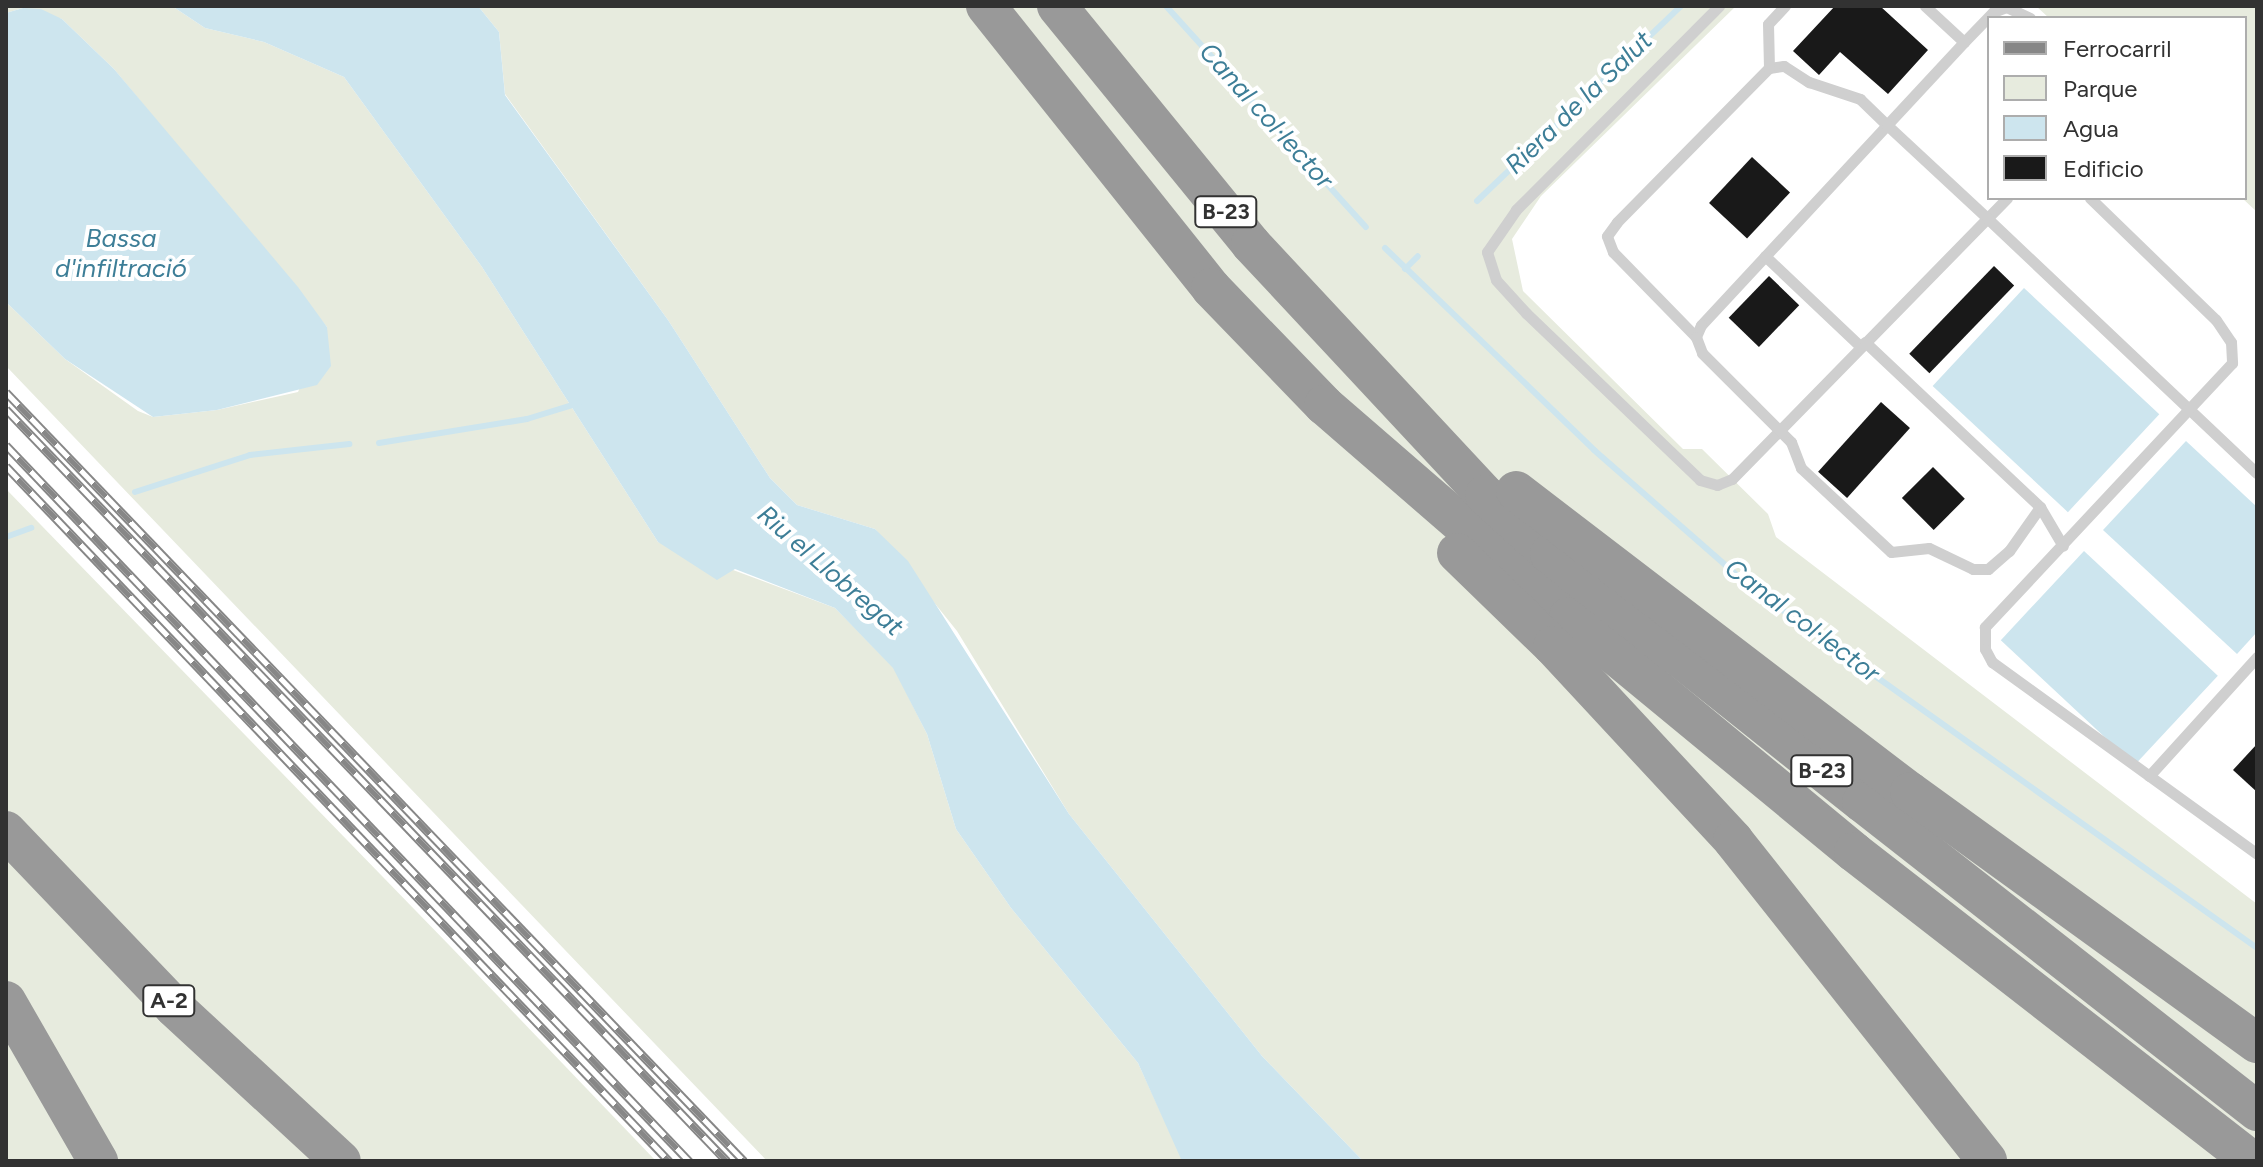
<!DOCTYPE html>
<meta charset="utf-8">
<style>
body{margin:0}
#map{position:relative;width:2263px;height:1167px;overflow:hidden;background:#fff;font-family:Figtree,sans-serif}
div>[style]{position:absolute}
.green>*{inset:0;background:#e7ebde}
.water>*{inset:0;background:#cde5ee;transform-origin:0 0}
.stream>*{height:6px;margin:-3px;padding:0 3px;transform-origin:3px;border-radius:3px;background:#cde5ee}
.building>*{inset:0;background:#191919;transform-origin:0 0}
.lane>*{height:11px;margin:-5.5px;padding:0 5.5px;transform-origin:5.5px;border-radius:5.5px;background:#cfcfcf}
.highway>*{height:40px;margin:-20px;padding:0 20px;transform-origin:20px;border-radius:20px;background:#999}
.rail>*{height:9px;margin-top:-4.5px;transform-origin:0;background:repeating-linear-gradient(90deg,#fff 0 18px,#878787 0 36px);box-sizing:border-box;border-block:2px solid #878787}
span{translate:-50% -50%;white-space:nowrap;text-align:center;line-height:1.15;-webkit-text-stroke:8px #fff;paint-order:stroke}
.shield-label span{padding:2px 6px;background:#fff;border:2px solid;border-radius:6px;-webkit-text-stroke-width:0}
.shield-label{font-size:22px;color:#323232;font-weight:700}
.water-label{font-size:26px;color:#3d7e97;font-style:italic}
.frame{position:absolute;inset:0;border:8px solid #323232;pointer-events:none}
.legend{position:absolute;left:1987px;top:16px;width:260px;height:184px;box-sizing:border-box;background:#fff;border:2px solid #adadad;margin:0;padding:10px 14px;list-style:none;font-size:24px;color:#323232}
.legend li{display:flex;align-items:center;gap:16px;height:40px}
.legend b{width:40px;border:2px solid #adadad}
</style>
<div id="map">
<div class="green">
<i style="clip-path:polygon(6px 6px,172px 6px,205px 28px,264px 42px,344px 77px,482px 267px,658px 542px,835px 608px,894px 668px,927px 734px,956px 829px,1011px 908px,1138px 1063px,1183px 1161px,767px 1161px,6px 366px,6px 302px,65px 359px,138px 411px,153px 417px,217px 410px,298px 392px,327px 327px,114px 69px,62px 19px,23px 8px,6px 13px)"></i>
<i style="clip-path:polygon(478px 6px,1736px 6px,1541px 196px,1512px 239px,1523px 291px,1683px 449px,1702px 449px,1768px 514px,1776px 537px,2257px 904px,2257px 1161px,1363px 1161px,1262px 1056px,1069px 814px,957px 631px,875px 529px,797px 505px,770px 478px,668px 320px,505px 94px,499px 32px)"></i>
<i style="clip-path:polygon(2036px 6px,2257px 6px,2257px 212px,2242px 198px,2245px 18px,2049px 18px)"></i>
<i style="clip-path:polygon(6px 489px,450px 946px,656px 1161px,6px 1161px)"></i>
</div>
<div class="water">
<i style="clip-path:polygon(172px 6px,478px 6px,499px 32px,505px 95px,668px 320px,770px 478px,797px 505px,875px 529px,908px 561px,1069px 814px,1262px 1056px,1363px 1161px,1181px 1159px,1138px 1063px,1011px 908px,956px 829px,927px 734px,893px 668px,835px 608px,735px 569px,717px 580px,658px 542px,482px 267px,344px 77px,264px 42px,205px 28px)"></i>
<i style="clip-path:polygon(23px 8px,41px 9px,62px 19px,114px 69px,298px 287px,327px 327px,331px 366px,317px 385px,217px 410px,153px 417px,65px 359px,6px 302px,6px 13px)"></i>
<i style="left:2024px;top:288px;width:185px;height:134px;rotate:43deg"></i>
<i style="clip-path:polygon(2186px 441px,2257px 507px,2257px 632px,2237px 654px,2103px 530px)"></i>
<i style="left:2084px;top:551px;width:183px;height:122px;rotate:43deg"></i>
</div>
<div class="stream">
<i style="left:1166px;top:6px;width:298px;rotate:47.9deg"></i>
<i style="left:1477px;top:201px;width:282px;rotate:-43.7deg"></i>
<i style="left:1385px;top:248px;width:291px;rotate:44deg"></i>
<i style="left:1594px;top:450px;width:211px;rotate:41.2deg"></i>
<i style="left:1753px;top:589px;width:619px;rotate:35.46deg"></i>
<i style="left:1405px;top:269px;width:18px;rotate:-45deg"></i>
<i style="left:379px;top:443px;width:150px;rotate:-9.2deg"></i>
<i style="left:527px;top:419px;width:54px;rotate:-17.1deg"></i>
<i style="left:135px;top:492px;width:121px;rotate:-17.8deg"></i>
<i style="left:250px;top:455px;width:100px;rotate:-6.3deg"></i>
<i style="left:6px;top:537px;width:27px;rotate:-20deg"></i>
</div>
<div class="building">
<i style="clip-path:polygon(1835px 6px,1880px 6px,1928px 50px,1888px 94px,1840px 52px,1819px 75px,1793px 51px)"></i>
<i style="left:1752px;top:157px;width:52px;height:63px;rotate:43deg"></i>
<i style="left:1994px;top:266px;width:28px;height:122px;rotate:44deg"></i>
<i style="left:1769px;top:276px;width:42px;height:58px;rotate:44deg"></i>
<i style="left:1881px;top:402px;width:39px;height:94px;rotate:42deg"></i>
<i style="left:1933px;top:467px;width:45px;height:44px;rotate:45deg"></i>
<i style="clip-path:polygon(2257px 744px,2257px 792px,2233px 770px)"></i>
</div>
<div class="lane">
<i style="left:1719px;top:6px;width:288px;rotate:134.9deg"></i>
<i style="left:1516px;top:210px;width:51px;rotate:124.6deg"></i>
<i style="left:1487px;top:252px;width:29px;rotate:72deg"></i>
<i style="left:1496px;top:280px;width:45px;rotate:47.7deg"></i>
<i style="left:1526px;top:313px;width:241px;rotate:43.8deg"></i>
<i style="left:1700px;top:480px;width:18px;rotate:16deg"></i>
<i style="left:1717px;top:485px;width:16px;rotate:-22deg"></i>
<i style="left:1732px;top:479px;width:393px;rotate:-45.6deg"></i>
<i style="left:1925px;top:6px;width:53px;rotate:42.7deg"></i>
<i style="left:2030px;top:18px;width:26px;rotate:-155deg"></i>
<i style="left:2006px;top:7px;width:14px;rotate:159deg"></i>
<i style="left:1993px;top:12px;width:42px;rotate:134deg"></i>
<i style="left:1964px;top:42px;width:113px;rotate:132.9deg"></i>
<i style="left:1887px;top:125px;width:273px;rotate:132.9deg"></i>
<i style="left:1701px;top:325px;width:13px;rotate:113deg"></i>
<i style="left:1696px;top:337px;width:119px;rotate:-134.3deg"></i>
<i style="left:1613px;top:252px;width:17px;rotate:-111deg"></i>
<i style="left:1607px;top:236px;width:17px;rotate:-54deg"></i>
<i style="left:1617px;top:222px;width:216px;rotate:-45.4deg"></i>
<i style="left:1769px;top:68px;width:15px;rotate:-8deg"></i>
<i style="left:1784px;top:66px;width:30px;rotate:33deg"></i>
<i style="left:1809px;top:82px;width:54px;rotate:18.4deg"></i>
<i style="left:1860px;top:99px;width:37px;rotate:44deg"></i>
<i style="left:1887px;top:125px;width:137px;rotate:42.9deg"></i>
<i style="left:1987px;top:218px;width:371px;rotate:43.4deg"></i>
<i style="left:1769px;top:68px;width:44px;rotate:-91.3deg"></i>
<i style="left:1768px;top:24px;width:25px;rotate:-47deg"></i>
<i style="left:2090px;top:198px;width:175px;rotate:44.1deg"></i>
<i style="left:2216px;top:320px;width:27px;rotate:56deg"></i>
<i style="left:2231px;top:342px;width:21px;rotate:87deg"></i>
<i style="left:2232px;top:363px;width:362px;rotate:133.1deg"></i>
<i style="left:1985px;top:627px;width:22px;rotate:90deg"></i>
<i style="left:1985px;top:649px;width:15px;rotate:62deg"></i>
<i style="left:1992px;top:662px;width:327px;rotate:35.9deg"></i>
<i style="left:1765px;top:256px;width:132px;rotate:43.5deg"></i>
<i style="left:1696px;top:337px;width:17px;rotate:69deg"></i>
<i style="left:1702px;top:353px;width:126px;rotate:45deg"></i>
<i style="left:1791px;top:442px;width:28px;rotate:69deg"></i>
<i style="left:1801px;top:468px;width:123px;rotate:43deg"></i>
<i style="left:1891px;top:552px;width:38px;rotate:-6deg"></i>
<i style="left:1929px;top:548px;width:49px;rotate:25.5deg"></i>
<i style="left:1973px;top:569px;width:15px"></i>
<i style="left:1988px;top:569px;width:28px;rotate:-41deg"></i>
<i style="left:2009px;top:551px;width:54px;rotate:-54.8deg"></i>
<i style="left:1865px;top:342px;width:241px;rotate:43.3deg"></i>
<i style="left:2040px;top:507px;width:45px;rotate:59.5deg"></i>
<i style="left:2149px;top:776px;width:161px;rotate:-47.8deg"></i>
</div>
<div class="highway">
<i style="left:986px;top:6px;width:361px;rotate:51.4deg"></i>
<i style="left:1211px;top:288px;width:163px;rotate:46deg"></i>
<i style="left:1324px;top:405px;width:324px;rotate:40.9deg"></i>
<i style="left:1569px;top:617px;width:369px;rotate:39.5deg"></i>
<i style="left:1854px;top:852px;width:504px;rotate:37.83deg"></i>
<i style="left:1057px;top:6px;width:307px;rotate:50.8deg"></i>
<i style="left:1251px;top:244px;width:343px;rotate:47deg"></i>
<i style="left:1485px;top:495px;width:88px;rotate:42.2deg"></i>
<i style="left:1550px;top:554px;width:399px;rotate:38.5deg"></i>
<i style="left:1862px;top:802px;width:502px;rotate:38.04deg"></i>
<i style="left:1516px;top:491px;width:496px;rotate:37.4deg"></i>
<i style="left:1910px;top:792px;width:428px;rotate:35.9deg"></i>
<i style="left:1457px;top:553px;width:134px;rotate:44.1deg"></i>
<i style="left:1553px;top:646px;width:265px;rotate:47.1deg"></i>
<i style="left:1733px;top:840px;width:409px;rotate:51.6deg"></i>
<i style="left:6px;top:831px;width:243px;rotate:46.3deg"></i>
<i style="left:174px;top:1007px;width:227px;rotate:42.7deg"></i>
<i style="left:6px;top:1001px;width:185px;rotate:60.1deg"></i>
</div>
<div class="rail">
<i style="left:6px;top:392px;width:1066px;rotate:46.18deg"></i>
<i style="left:6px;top:409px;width:1042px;rotate:46.21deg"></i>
<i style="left:6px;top:445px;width:990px;rotate:46.35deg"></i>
<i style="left:6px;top:466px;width:961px;rotate:46.35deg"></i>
</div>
<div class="shield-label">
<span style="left:1226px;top:212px">B-23</span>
<span style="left:1822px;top:771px">B-23</span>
<span style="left:169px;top:1001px">A-2</span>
</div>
<div class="water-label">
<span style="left:1579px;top:103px;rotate:-44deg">Riera de la Salut</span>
<span style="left:1266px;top:116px;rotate:48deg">Canal col·lector</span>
<span style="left:121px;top:254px">Bassa<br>d'infiltració</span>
<span style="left:830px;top:571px;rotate:41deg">Riu el Llobregat</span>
<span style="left:1802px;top:621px;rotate:37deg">Canal col·lector</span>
</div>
<div class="frame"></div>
<ul class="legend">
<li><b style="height:10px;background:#878787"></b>Ferrocarril</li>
<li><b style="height:22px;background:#e7ebde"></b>Parque</li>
<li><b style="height:22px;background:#cde5ee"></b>Agua</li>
<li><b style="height:22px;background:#191919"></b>Edificio</li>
</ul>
</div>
